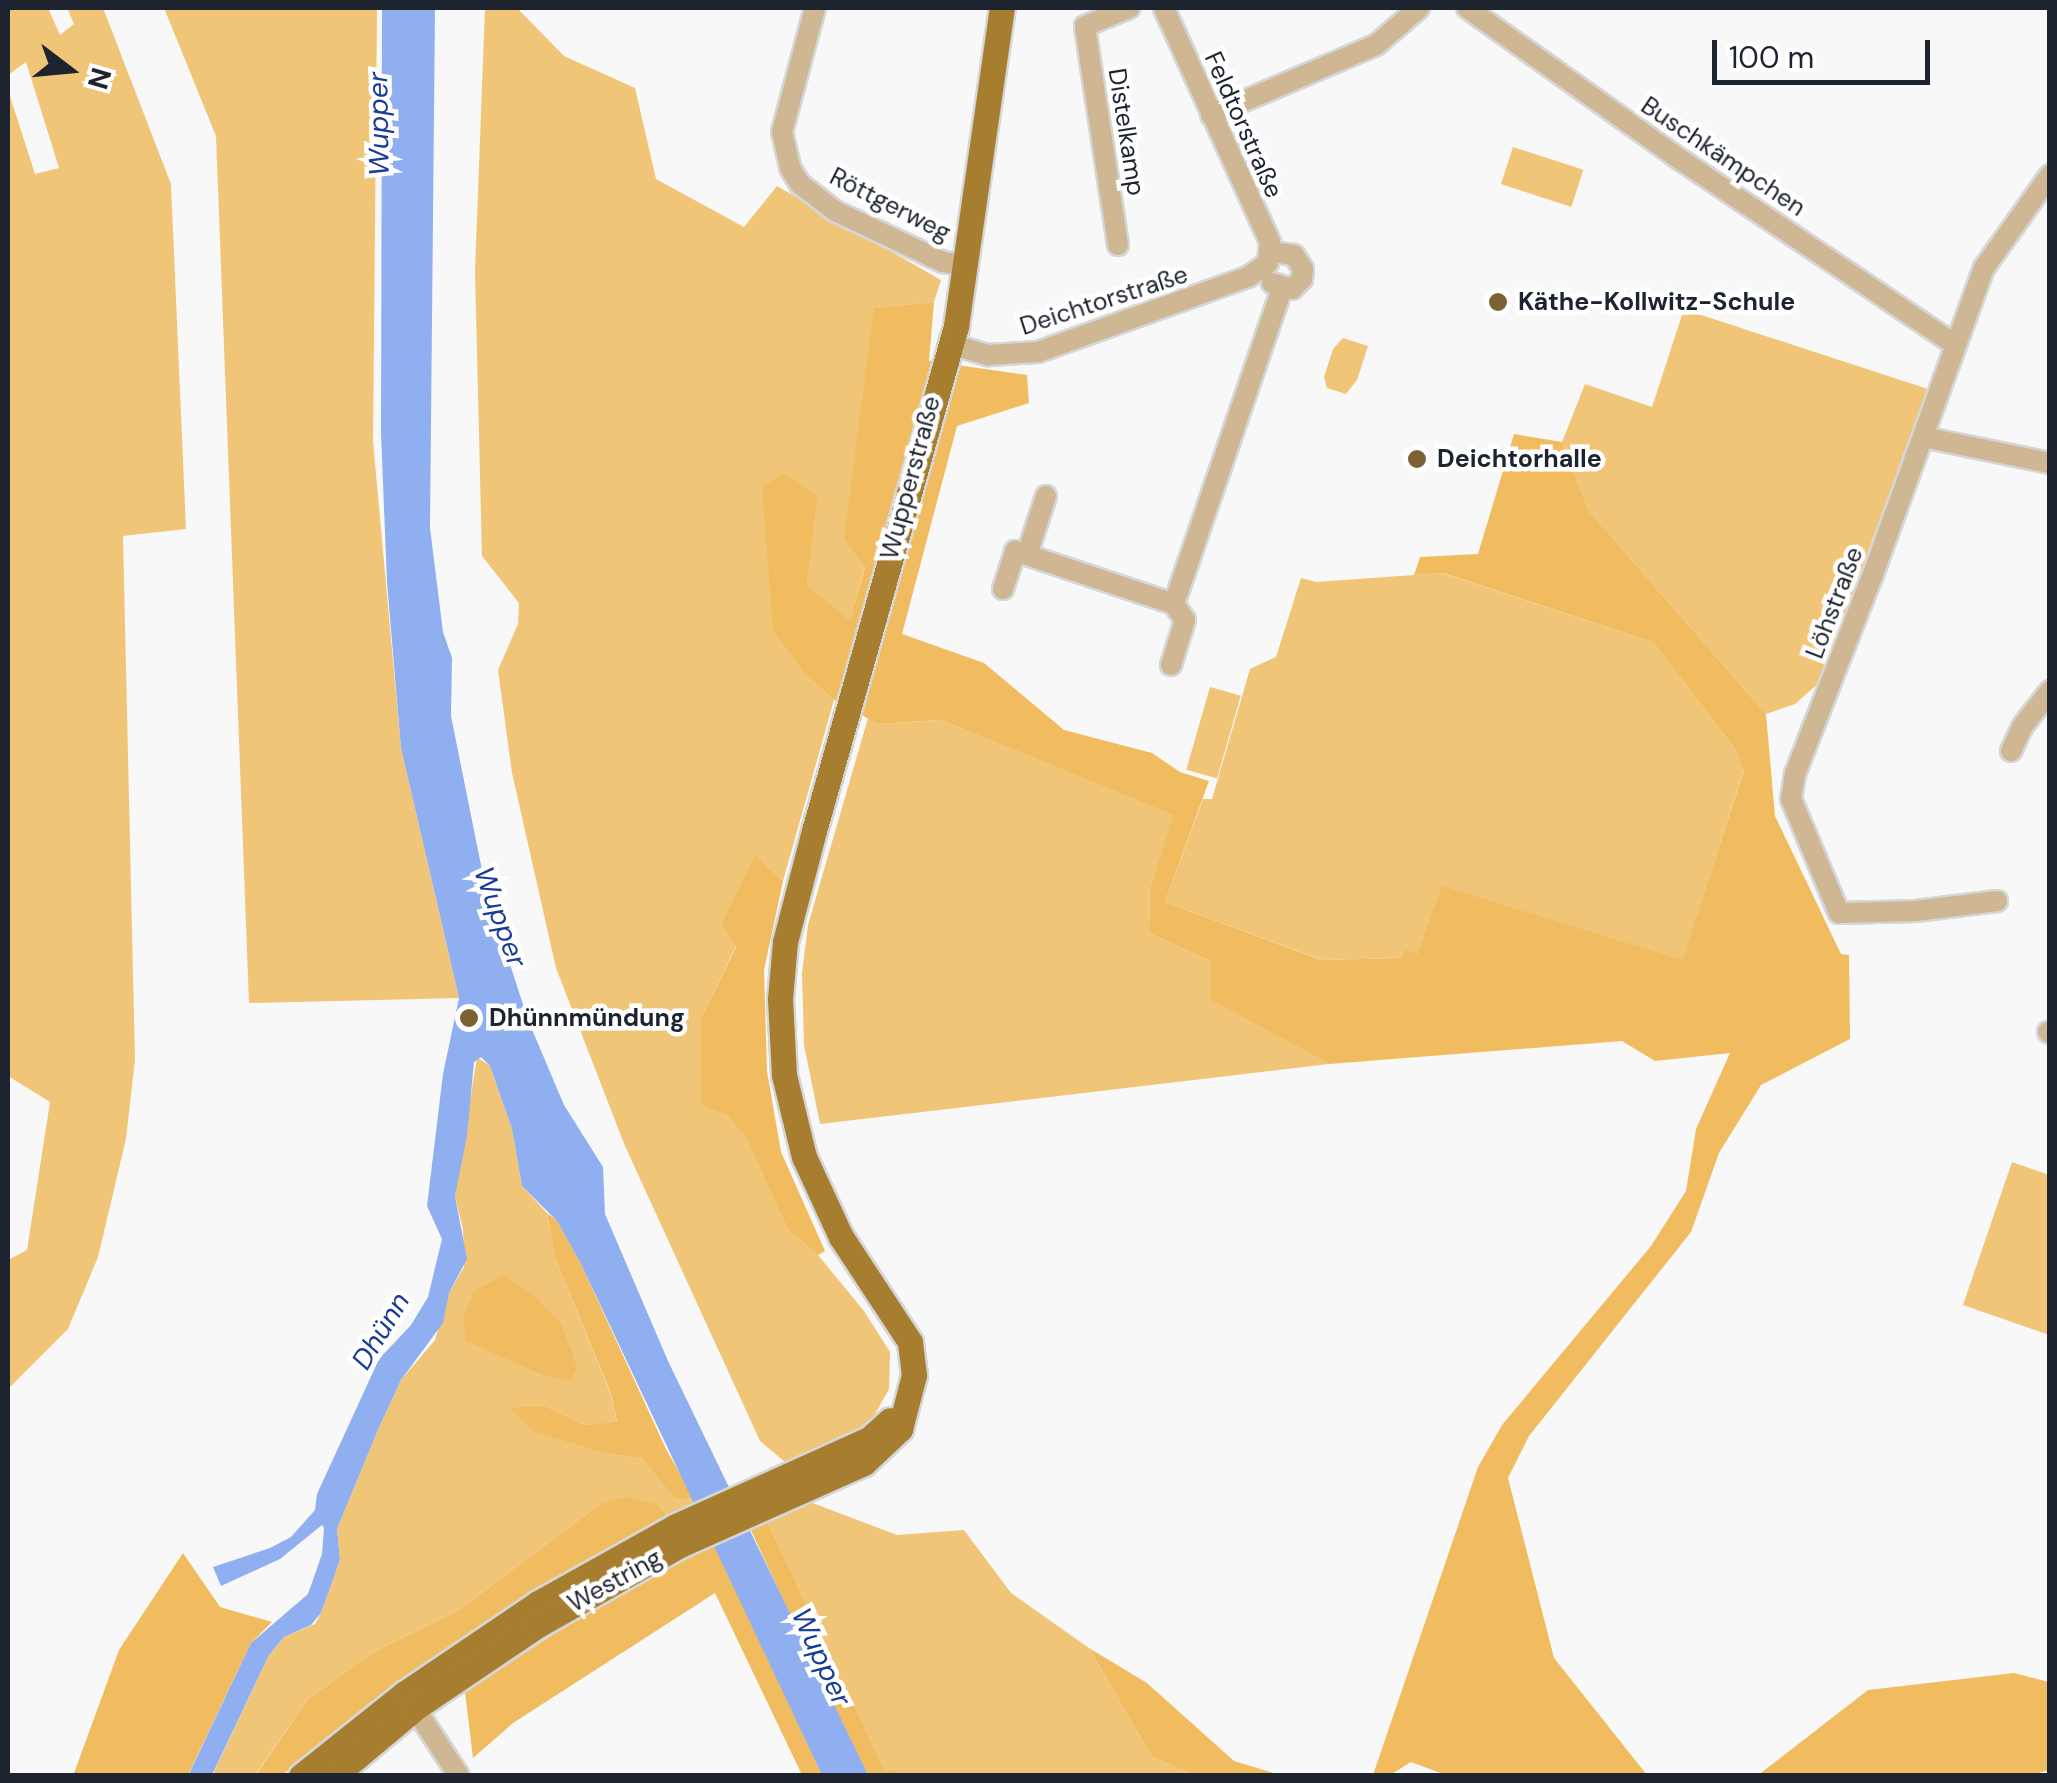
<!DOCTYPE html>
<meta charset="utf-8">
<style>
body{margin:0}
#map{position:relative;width:2057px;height:1783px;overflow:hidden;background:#f8f8f8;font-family:"DM Sans",sans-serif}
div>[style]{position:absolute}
.green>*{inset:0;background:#f1c577;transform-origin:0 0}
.forest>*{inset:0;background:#f0bc5f}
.water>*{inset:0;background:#8faff0}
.roads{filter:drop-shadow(2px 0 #d5d6d8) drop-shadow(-2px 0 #d5d6d8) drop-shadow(0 2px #d5d6d8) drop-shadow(0 -2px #d5d6d8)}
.minor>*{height:20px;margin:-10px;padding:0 10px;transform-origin:10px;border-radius:10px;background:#ceb792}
.major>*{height:25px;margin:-12.5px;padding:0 12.5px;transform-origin:12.5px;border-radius:12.5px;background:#a77e30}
.dots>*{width:28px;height:28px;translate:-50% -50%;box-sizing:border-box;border:5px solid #fff;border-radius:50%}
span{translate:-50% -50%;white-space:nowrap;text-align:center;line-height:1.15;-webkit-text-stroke:9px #fff;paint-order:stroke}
.street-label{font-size:25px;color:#1d232f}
.poi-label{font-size:25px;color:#1d232f;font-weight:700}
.left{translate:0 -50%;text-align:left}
.water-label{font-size:28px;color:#183c98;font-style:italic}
.frame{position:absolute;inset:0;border:10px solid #1d232f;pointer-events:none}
.north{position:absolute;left:20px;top:20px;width:100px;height:100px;-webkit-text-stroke:8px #fff;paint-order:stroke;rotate:106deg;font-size:28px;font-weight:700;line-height:40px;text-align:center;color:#1d232f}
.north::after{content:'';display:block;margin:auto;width:35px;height:45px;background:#1d232f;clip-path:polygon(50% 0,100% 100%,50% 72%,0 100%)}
.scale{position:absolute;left:1712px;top:40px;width:218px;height:45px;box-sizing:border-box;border:5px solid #1d232f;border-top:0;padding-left:12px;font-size:30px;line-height:35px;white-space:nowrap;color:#1d232f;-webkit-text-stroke:8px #fff;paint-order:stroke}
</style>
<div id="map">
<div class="green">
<i style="clip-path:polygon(8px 8px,48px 8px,60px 35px,74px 24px,67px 8px,103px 8px,171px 184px,186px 529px,123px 536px,135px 1060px,126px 1139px,98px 1257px,68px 1329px,8px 1389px,8px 1260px,27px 1250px,50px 1102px,8px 1076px,8px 90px,35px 174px,59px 168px,26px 62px,8px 75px)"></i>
<i style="clip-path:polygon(164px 8px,377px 8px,373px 441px,401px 748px,459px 998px,249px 1003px,216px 136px)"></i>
<i style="clip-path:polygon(485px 8px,517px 8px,564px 56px,635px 88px,656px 179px,744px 227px,777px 186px,941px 280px,934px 302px,875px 308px,865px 566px,850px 622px,807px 585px,816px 496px,784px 473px,806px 675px,834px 700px,783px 881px,756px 856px,736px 946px,701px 1018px,727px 1115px,748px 1138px,788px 1230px,818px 1255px,864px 1311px,890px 1352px,889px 1389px,873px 1418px,850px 1437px,785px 1462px,760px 1441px,625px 1146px,556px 968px,512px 773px,498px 670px,518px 624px,519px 603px,482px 556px,475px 271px)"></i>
<i style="left:1513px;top:147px;width:74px;height:39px;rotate:18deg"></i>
<i style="clip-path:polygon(1689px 311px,1928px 389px,1820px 682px,1795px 704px,1766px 714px,1589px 511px,1562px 442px,1585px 384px,1652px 407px,1682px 315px)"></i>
<i style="clip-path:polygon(1343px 338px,1368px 346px,1357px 380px,1346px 394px,1327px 388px,1324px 377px,1333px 349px)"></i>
<i style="clip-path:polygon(1442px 573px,1653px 642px,1735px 749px,1744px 769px,1682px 961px,1443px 887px,1417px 954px,1403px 958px,1322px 960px,1165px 902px,1203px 799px,1212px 799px,1250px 669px,1276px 657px,1301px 578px,1316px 582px)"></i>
<i style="left:1210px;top:687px;width:32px;height:86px;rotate:16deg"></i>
<i style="clip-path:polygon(868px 718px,878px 724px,941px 720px,1175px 815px,1150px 887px,1149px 933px,1210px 961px,1212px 1000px,1329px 1064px,820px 1124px,804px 1045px,802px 973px,808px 925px)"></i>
<i style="clip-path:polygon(477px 1057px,490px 1066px,512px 1129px,522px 1186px,547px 1213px,555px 1258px,610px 1392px,617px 1423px,585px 1425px,545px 1406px,609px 1454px,644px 1458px,674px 1498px,694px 1498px,696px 1503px,668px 1516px,657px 1504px,600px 1504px,459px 1610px,374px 1652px,308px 1699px,255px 1775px,212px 1776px,269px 1655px,284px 1637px,315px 1624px,321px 1613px,340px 1560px,337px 1529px,380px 1425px,401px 1380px,435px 1340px,449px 1293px,464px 1267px,463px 1229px,455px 1196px)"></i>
<i style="clip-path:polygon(2012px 1162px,2049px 1175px,2049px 1335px,1963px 1305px)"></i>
<i style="clip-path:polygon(810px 1502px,897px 1535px,964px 1530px,1011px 1593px,1089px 1648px,1152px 1757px,1195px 1775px,885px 1773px,767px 1521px)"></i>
</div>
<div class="forest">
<i style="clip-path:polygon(934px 302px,929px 361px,1027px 375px,1029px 403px,957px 426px,902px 634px,984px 663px,1064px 730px,1152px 753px,1180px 772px,1209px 781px,1165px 902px,1321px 960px,1402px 958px,1405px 950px,1417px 954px,1442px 886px,1682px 960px,1744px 770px,1735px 749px,1653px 642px,1443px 573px,1414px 575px,1420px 557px,1478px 554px,1514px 434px,1562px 442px,1589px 511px,1766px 714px,1775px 816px,1841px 954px,1849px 955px,1850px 1039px,1761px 1085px,1719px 1153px,1691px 1232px,1529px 1436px,1508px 1478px,1554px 1658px,1647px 1775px,1446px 1775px,1411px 1762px,1390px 1775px,1373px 1775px,1478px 1467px,1502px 1425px,1651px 1246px,1686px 1191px,1696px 1129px,1730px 1053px,1655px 1061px,1622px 1041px,1329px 1064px,1211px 1000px,1210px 961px,1149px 933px,1150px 887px,1174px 815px,941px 720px,878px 724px,834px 700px,806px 675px,773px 630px,762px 487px,784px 473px,817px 496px,807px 585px,850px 621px,865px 567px,844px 539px,874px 308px)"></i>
<i style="clip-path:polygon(755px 855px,783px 881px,764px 970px,767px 1071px,781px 1152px,825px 1251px,818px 1255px,788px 1230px,747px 1138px,727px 1115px,702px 1105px,701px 1018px,736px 947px,722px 924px)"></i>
<i style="clip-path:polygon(547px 1213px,557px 1221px,581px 1264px,666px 1449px,694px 1498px,674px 1498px,643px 1458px,609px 1454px,535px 1432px,511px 1408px,545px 1406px,585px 1425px,617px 1422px,610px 1391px,555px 1258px)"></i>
<i style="clip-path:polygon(504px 1275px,534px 1295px,561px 1323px,577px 1368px,570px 1381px,543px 1375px,466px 1341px,463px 1319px,474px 1291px)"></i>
<i style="clip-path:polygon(624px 1497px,657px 1504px,668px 1516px,434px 1658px,282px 1775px,255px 1776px,308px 1699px,374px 1652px,459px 1610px,600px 1504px)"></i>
<i style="clip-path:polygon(767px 1521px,885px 1772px,893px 1770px,897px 1775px,868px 1775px,840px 1723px,750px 1528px)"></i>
<i style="clip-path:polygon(715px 1544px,822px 1775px,802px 1775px,715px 1593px,513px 1723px,473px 1758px,465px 1692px,580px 1617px)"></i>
<i style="clip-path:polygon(183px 1553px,220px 1607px,272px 1622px,251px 1643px,188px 1775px,73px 1776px,119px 1650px)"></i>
<i style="clip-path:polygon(1089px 1648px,1147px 1683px,1234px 1761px,1280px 1775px,1195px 1775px,1152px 1757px)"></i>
<i style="clip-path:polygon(2014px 1673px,2049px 1682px,2049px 1770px,2027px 1776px,1757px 1776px,1868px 1690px)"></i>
</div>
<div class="water">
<i style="clip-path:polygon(382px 8px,435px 8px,430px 528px,443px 632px,452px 658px,451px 716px,486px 890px,528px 1020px,564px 1105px,603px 1167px,605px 1214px,668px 1361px,868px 1775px,822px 1775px,581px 1264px,557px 1221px,522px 1186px,512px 1129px,490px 1066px,481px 1057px,474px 1062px,467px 1136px,455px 1196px,467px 1259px,449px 1293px,443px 1323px,401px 1380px,380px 1425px,337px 1529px,340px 1560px,321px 1613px,311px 1625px,284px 1637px,269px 1655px,212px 1775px,188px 1776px,251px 1643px,308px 1594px,322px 1554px,324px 1528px,322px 1525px,280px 1559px,221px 1586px,213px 1567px,270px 1548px,291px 1537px,315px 1510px,317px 1494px,379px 1359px,411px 1325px,428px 1297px,442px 1239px,427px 1206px,443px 1074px,459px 998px,401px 748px,387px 582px,381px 433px)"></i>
</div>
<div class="roads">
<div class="minor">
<i style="left:815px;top:8px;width:128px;rotate:104.9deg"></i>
<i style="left:782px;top:132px;width:37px;rotate:77deg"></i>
<i style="left:790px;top:168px;width:19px;rotate:58deg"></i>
<i style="left:800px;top:184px;width:44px;rotate:37.6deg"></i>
<i style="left:835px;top:211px;width:119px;rotate:25.3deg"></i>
<i style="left:943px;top:262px;width:21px;rotate:8deg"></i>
<i style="left:1467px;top:8px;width:262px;rotate:35.4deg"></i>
<i style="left:1681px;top:160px;width:329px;rotate:34deg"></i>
<i style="left:1211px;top:115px;width:179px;rotate:-23deg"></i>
<i style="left:1376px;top:45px;width:57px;rotate:-40.7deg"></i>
<i style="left:1118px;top:245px;width:221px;rotate:-98.6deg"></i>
<i style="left:1085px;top:26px;width:48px;rotate:-22.2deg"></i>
<i style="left:1271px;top:252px;width:23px;rotate:7deg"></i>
<i style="left:1294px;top:255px;width:17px;rotate:57deg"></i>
<i style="left:1303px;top:269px;width:10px;rotate:96deg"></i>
<i style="left:1302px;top:279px;width:14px;rotate:135deg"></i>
<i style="left:1292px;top:289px;width:21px;rotate:-163deg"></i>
<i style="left:951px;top:344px;width:39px;rotate:17deg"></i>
<i style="left:988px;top:355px;width:50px;rotate:-3.4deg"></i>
<i style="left:1038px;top:352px;width:223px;rotate:-19.7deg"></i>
<i style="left:1248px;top:277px;width:24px;rotate:-35deg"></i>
<i style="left:1268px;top:263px;width:21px;rotate:-85deg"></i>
<i style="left:1270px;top:242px;width:257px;rotate:-114.4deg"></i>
<i style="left:1923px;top:437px;width:130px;rotate:11.6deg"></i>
<i style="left:1046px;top:496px;width:62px;rotate:107.9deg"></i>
<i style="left:1027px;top:555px;width:155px;rotate:18.4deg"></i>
<i style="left:1174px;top:604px;width:333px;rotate:-71.1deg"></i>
<i style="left:1003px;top:589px;width:40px;rotate:-72deg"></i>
<i style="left:1015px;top:551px;width:13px;rotate:18deg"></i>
<i style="left:1171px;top:665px;width:47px;rotate:-72.7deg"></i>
<i style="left:1185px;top:620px;width:19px;rotate:-125deg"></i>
<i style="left:2011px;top:751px;width:26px;rotate:-65deg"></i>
<i style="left:2022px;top:727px;width:46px;rotate:-52.1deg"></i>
<i style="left:1997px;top:901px;width:82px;rotate:173deg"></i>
<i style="left:1916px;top:911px;width:77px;rotate:178.5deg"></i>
<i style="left:1839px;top:913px;width:124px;rotate:-112.8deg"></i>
<i style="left:1791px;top:799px;width:25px;rotate:-81deg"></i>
<i style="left:1795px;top:774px;width:212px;rotate:-68.7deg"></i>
<i style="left:1872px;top:577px;width:329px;rotate:-70.1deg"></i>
<i style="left:1984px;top:268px;width:114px;rotate:-54.6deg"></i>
<i style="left:2048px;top:1032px;width:2px;rotate:27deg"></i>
<i style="left:409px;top:1699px;width:92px;rotate:57deg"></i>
</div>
<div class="major">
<i style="left:301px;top:1776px;width:133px;rotate:-38.6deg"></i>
<i style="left:405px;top:1693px;width:161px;rotate:-34.1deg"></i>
<i style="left:538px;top:1603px;width:156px;rotate:-29.2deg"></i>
<i style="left:674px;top:1527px;width:214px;rotate:-24.3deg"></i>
<i style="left:869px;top:1439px;width:28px;rotate:-42deg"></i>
<i style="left:334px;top:1776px;width:106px;rotate:-40deg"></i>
<i style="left:415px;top:1708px;width:148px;rotate:-34deg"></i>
<i style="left:538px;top:1625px;width:165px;rotate:-29.4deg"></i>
<i style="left:682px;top:1544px;width:199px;rotate:-24deg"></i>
<i style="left:864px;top:1463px;width:50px;rotate:-43.4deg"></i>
<i style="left:900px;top:1429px;width:56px;rotate:-75.5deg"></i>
<i style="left:914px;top:1375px;width:33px;rotate:-97deg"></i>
<i style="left:910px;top:1342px;width:126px;rotate:-123.3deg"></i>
<i style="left:841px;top:1237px;width:88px;rotate:-114.8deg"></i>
<i style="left:804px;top:1157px;width:84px;rotate:-103.7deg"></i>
<i style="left:784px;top:1075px;width:76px;rotate:-93deg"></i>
<i style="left:780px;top:999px;width:57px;rotate:-85deg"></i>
<i style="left:785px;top:942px;width:115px;rotate:-75.4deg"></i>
<i style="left:814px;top:831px;width:525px;rotate:-74.29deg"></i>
<i style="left:956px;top:326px;width:321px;rotate:-81.8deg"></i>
</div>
</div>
<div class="dots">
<i style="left:1498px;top:302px;background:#7c6233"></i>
<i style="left:1417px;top:459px;background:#7c6233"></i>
<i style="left:469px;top:1018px;background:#7c6233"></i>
</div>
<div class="street-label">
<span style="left:1243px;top:125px;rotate:66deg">Feldtorstraße</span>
<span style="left:1126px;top:132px;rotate:81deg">Distelkamp</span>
<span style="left:1723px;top:157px;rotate:34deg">Buschkämpchen</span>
<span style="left:890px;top:205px;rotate:27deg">Röttgerweg</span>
<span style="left:1104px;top:301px;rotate:-18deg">Deichtorstraße</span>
<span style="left:911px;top:478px;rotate:-75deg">Wupperstraße</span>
<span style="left:1835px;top:603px;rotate:-69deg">Löhstraße</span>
<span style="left:615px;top:1581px;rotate:-29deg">Westring</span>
</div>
<div class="poi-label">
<span class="left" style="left:1518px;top:302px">Käthe-Kollwitz-Schule</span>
<span class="left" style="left:1437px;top:459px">Deichtorhalle</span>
<span class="left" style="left:489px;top:1018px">Dhünnmündung</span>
</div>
<div class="water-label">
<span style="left:379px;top:124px;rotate:-91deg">Wupper</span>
<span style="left:500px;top:917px;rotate:70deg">Wupper</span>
<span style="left:381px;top:1331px;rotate:-59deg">Dhünn</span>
<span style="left:821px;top:1657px;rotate:65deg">Wupper</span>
</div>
<div class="frame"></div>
<div class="north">N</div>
<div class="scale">100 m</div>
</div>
